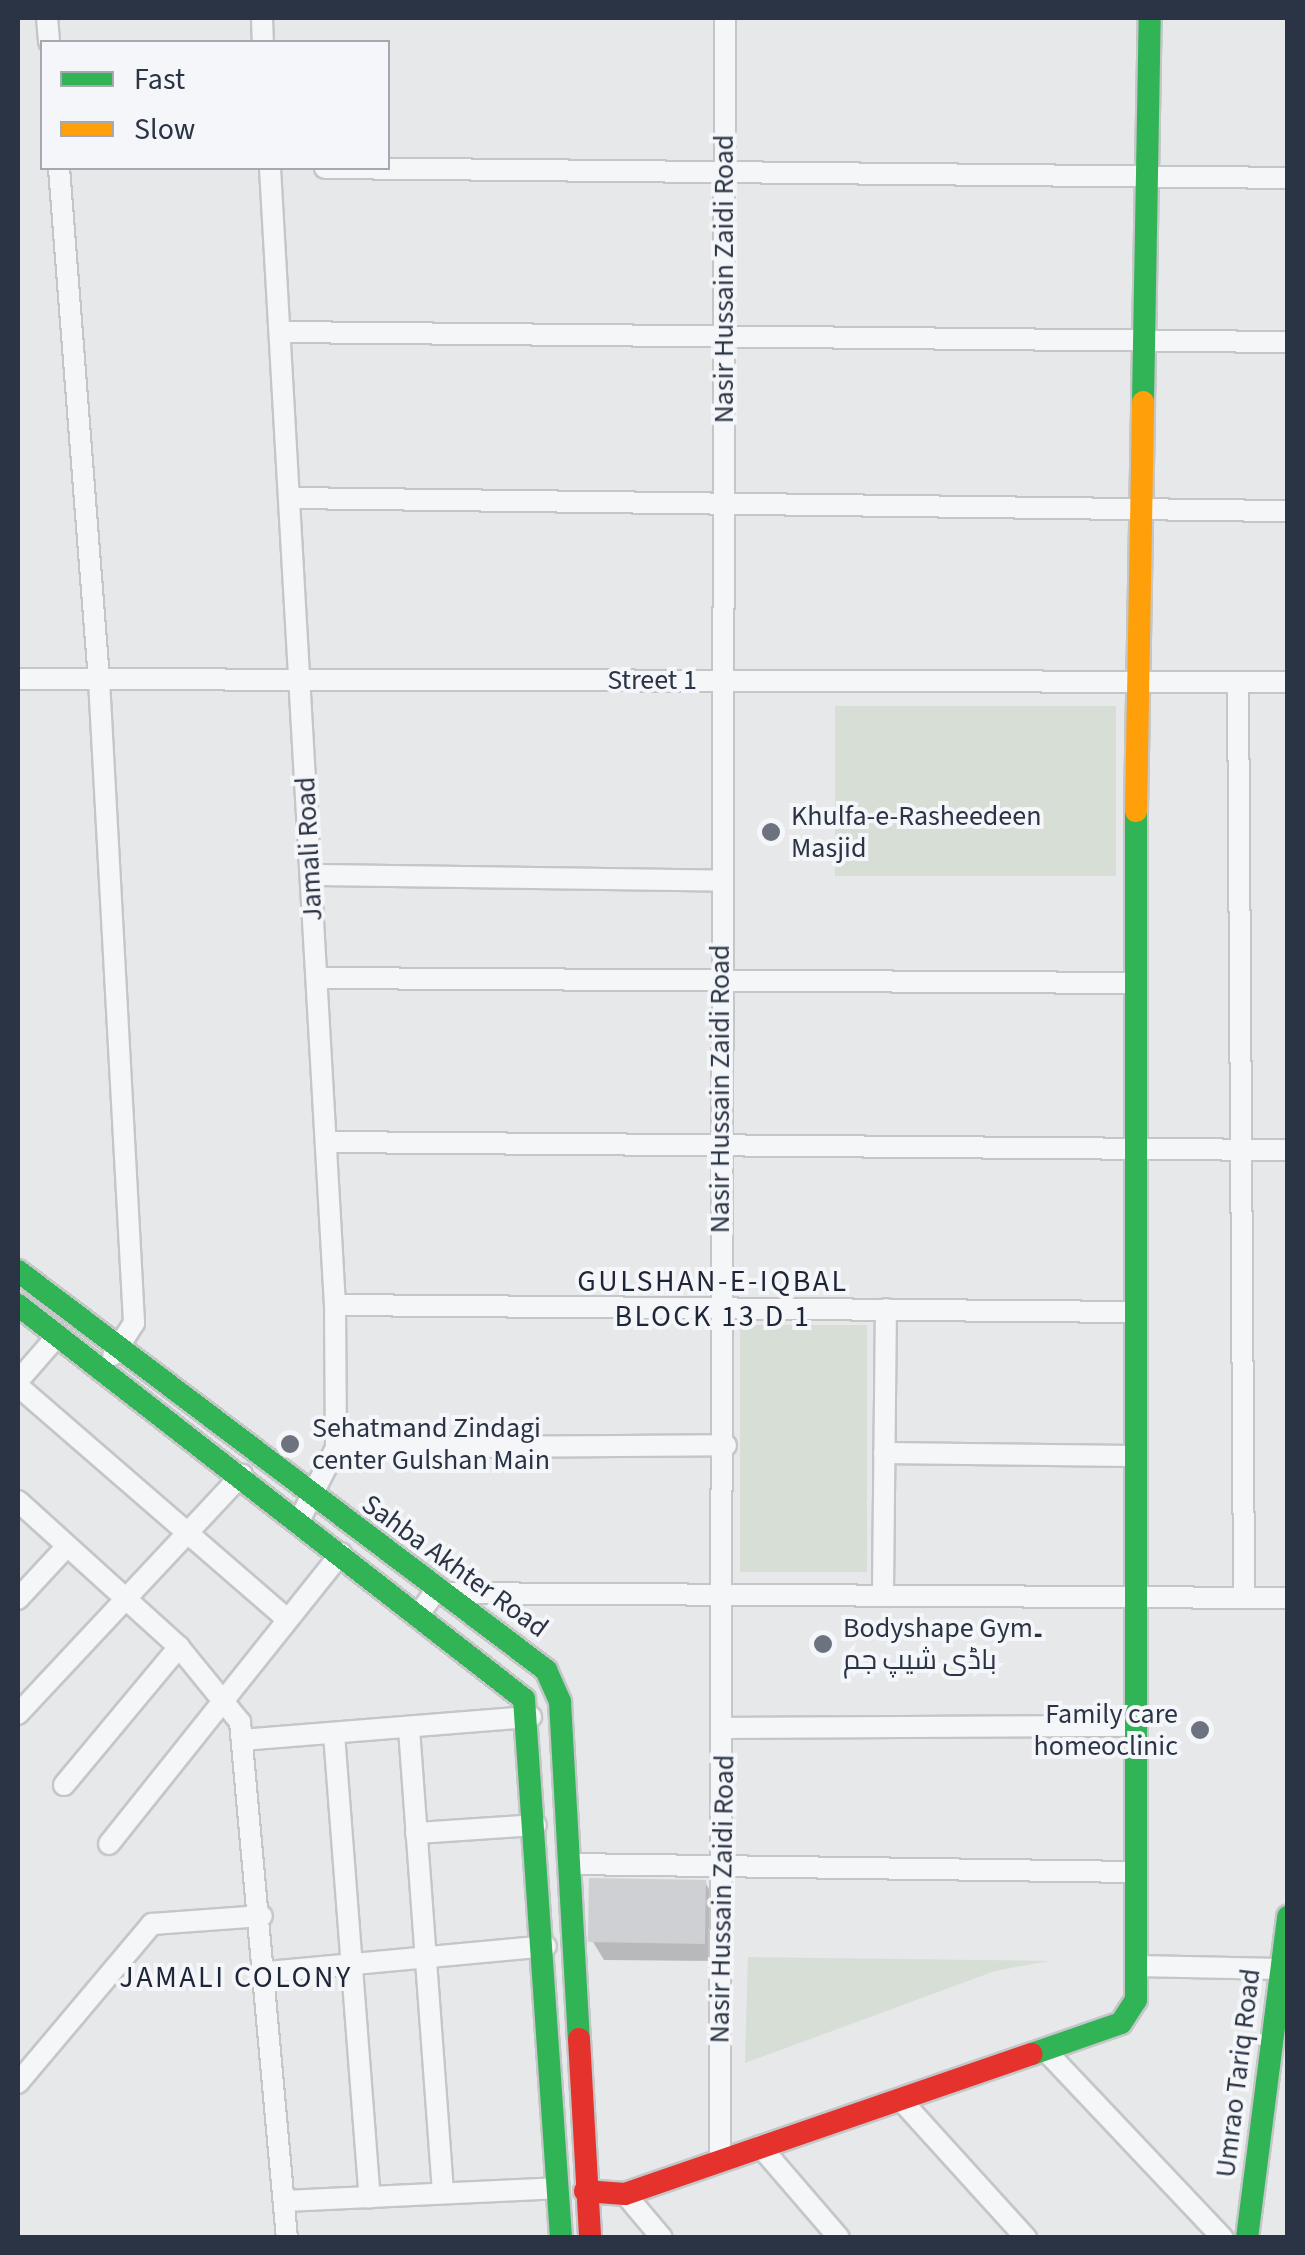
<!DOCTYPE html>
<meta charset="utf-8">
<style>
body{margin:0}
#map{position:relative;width:1305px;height:2255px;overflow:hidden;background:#e6e8ea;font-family:"Source Sans 3",Cairo,sans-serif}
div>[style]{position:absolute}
.green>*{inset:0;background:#d6ded6;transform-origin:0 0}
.shadow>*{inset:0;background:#0003}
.building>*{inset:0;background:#ced0d3;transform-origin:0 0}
.roads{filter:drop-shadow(2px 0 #c4c6c8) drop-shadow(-2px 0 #c4c6c8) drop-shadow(0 2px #c4c6c8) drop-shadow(0 -2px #c4c6c8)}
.street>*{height:20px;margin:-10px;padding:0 10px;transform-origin:10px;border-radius:10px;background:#f5f6f7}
.fast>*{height:22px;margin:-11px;padding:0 11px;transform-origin:11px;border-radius:11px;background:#30b455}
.slow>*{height:22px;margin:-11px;padding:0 11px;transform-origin:11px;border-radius:11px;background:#ff9f0a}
.jam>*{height:22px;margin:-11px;padding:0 11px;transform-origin:11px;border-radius:11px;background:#e5322d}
.dots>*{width:28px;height:28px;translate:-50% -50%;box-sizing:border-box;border:5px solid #f4f6f9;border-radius:50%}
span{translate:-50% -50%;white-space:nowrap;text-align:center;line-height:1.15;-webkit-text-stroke:8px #f4f6f9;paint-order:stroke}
.street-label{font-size:28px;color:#2b3445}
.poi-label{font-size:28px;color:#2b3445}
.left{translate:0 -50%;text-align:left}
.right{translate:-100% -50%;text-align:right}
.neighbourhood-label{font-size:30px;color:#1d2536;letter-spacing:2.5px}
.frame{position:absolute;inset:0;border:20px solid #2b3445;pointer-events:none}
.legend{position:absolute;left:40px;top:40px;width:350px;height:130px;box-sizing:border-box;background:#f4f6f9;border:2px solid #a4a8b1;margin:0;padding:12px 18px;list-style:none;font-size:30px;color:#2b3445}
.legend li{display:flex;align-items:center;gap:20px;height:50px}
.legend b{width:50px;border:2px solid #a4a8b1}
</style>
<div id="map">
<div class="green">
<i style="left:835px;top:706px;width:281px;height:170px"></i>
<i style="left:740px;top:1325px;width:127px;height:247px"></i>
<i style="clip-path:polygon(748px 1957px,1049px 1961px,995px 1971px,745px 2063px)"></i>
</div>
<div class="shadow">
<i style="clip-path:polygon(705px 1882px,715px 1900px,716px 1961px,604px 1960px,593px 1942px)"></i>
</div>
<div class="building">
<i style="left:589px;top:1878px;width:117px;height:64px;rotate:1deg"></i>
</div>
<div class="roads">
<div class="street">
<i style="left:47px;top:18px;width:24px;rotate:85deg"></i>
<i style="left:262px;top:18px;width:24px;rotate:88deg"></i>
<i style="left:59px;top:168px;width:514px;rotate:85.53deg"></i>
<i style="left:99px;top:680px;width:644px;rotate:86.88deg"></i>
<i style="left:134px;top:1323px;width:38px;rotate:123deg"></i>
<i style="left:270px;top:168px;width:1139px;rotate:86.73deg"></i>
<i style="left:335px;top:1305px;width:143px;rotate:89.6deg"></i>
<i style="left:336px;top:1448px;width:82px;rotate:116.9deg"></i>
<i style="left:325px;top:168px;width:963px;rotate:0.59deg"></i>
<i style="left:280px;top:332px;width:1008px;rotate:0.57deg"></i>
<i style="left:289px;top:498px;width:999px;rotate:0.75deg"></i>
<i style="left:18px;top:679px;width:1270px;rotate:0.14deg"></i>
<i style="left:1238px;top:682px;width:912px;rotate:89.62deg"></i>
<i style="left:311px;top:875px;width:410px;rotate:0.8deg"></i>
<i style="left:317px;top:978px;width:816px;rotate:0.35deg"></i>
<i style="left:326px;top:1142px;width:962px;rotate:0.48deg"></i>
<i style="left:335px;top:1305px;width:796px;rotate:0.5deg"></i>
<i style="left:18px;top:1381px;width:61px;rotate:-49deg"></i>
<i style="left:18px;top:1386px;width:353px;rotate:40.9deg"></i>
<i style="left:336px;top:1448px;width:390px;rotate:-0.4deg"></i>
<i style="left:884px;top:1453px;width:248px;rotate:0.7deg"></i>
<i style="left:18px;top:1501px;width:217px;rotate:42.2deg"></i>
<i style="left:179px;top:1647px;width:97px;rotate:50.9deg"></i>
<i style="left:240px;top:1722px;width:518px;rotate:84.8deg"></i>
<i style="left:883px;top:1589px;width:280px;rotate:-89.4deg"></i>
<i style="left:18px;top:1599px;width:72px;rotate:-47.2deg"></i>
<i style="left:419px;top:1614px;width:26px;rotate:-54deg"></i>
<i style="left:434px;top:1593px;width:854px;rotate:0.34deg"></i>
<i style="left:18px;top:1714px;width:328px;rotate:-46.9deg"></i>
<i style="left:724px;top:1728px;width:409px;rotate:-0.3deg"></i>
<i style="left:409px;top:1729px;width:465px;rotate:85.8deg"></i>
<i style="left:334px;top:1734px;width:465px;rotate:85.6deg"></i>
<i style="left:242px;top:1740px;width:290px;rotate:-4.6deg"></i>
<i style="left:64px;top:1785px;width:180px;rotate:-50.2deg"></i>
<i style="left:416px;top:1833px;width:120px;rotate:-3.8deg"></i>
<i style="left:109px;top:1844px;width:372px;rotate:-51.4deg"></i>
<i style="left:570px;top:1864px;width:564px;rotate:0.81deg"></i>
<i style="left:1136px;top:1966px;width:145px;rotate:1.2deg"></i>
<i style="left:267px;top:1972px;width:280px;rotate:-5.3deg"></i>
<i style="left:1044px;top:2049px;width:260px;rotate:46.6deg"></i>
<i style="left:18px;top:2083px;width:208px;rotate:-49.9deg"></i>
<i style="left:152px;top:1924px;width:110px;rotate:-4.2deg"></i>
<i style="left:900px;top:2099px;width:188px;rotate:47.8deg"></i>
<i style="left:760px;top:2146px;width:121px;rotate:49.3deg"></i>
<i style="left:720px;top:2161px;width:2143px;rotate:-89.87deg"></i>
<i style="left:625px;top:2194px;width:57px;rotate:49.9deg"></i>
<i style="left:284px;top:2201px;width:273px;rotate:-2.7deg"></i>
</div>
<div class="fast">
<i style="left:1143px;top:402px;width:384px;rotate:-89deg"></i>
<i style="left:18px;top:1271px;width:662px;rotate:37.08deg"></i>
<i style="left:546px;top:1670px;width:35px;rotate:66deg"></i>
<i style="left:560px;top:1702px;width:338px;rotate:86.8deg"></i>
<i style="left:18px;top:1305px;width:641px;rotate:37.91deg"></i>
<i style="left:524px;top:1699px;width:540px;rotate:86.07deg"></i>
<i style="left:1032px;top:2054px;width:94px;rotate:-19.2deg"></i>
<i style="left:1121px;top:2023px;width:27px;rotate:-57deg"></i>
<i style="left:1136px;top:2000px;width:1189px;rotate:-90deg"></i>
<i style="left:1247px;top:2238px;width:324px;rotate:-82.7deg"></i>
</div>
<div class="slow">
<i style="left:1136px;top:811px;width:409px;rotate:-89deg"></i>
</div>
<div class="jam">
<i style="left:579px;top:2039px;width:199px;rotate:86.8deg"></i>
<i style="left:585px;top:2191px;width:40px;rotate:4.3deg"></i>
<i style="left:625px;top:2194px;width:430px;rotate:-19deg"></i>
</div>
</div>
<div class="dots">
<i style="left:771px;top:832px;background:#6c737f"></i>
<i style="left:290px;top:1444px;background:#6c737f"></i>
<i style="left:823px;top:1644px;background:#6c737f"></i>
<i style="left:1200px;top:1730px;background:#6c737f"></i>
</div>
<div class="street-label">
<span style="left:724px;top:279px;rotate:-90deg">Nasir Hussain Zaidi Road</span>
<span style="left:652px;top:680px">Street 1</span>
<span style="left:309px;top:849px;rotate:-93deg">Jamali Road</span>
<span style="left:720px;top:1089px;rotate:-90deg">Nasir Hussain Zaidi Road</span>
<span style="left:455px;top:1566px;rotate:36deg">Sahba Akhter Road</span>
<span style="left:722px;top:1899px;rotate:-89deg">Nasir Hussain Zaidi Road</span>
<span style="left:1238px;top:2073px;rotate:-83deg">Umrao Tariq Road</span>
</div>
<div class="poi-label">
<span class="left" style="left:791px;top:832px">Khulfa-e-Rasheedeen<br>Masjid</span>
<span class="left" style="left:312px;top:1444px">Sehatmand Zindagi<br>center Gulshan Main</span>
<span class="left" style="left:843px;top:1644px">Bodyshape Gym۔<br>باڈی شیپ جم</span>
<span class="right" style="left:1178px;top:1730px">Family care<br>homeoclinic</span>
</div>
<div class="neighbourhood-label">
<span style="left:713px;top:1299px">GULSHAN-E-IQBAL<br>BLOCK 13 D 1</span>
<span style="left:236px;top:1978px">JAMALI COLONY</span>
</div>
<div class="frame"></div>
<ul class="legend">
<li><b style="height:12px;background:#30b455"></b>Fast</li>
<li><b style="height:12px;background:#ff9f0a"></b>Slow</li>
</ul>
</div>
